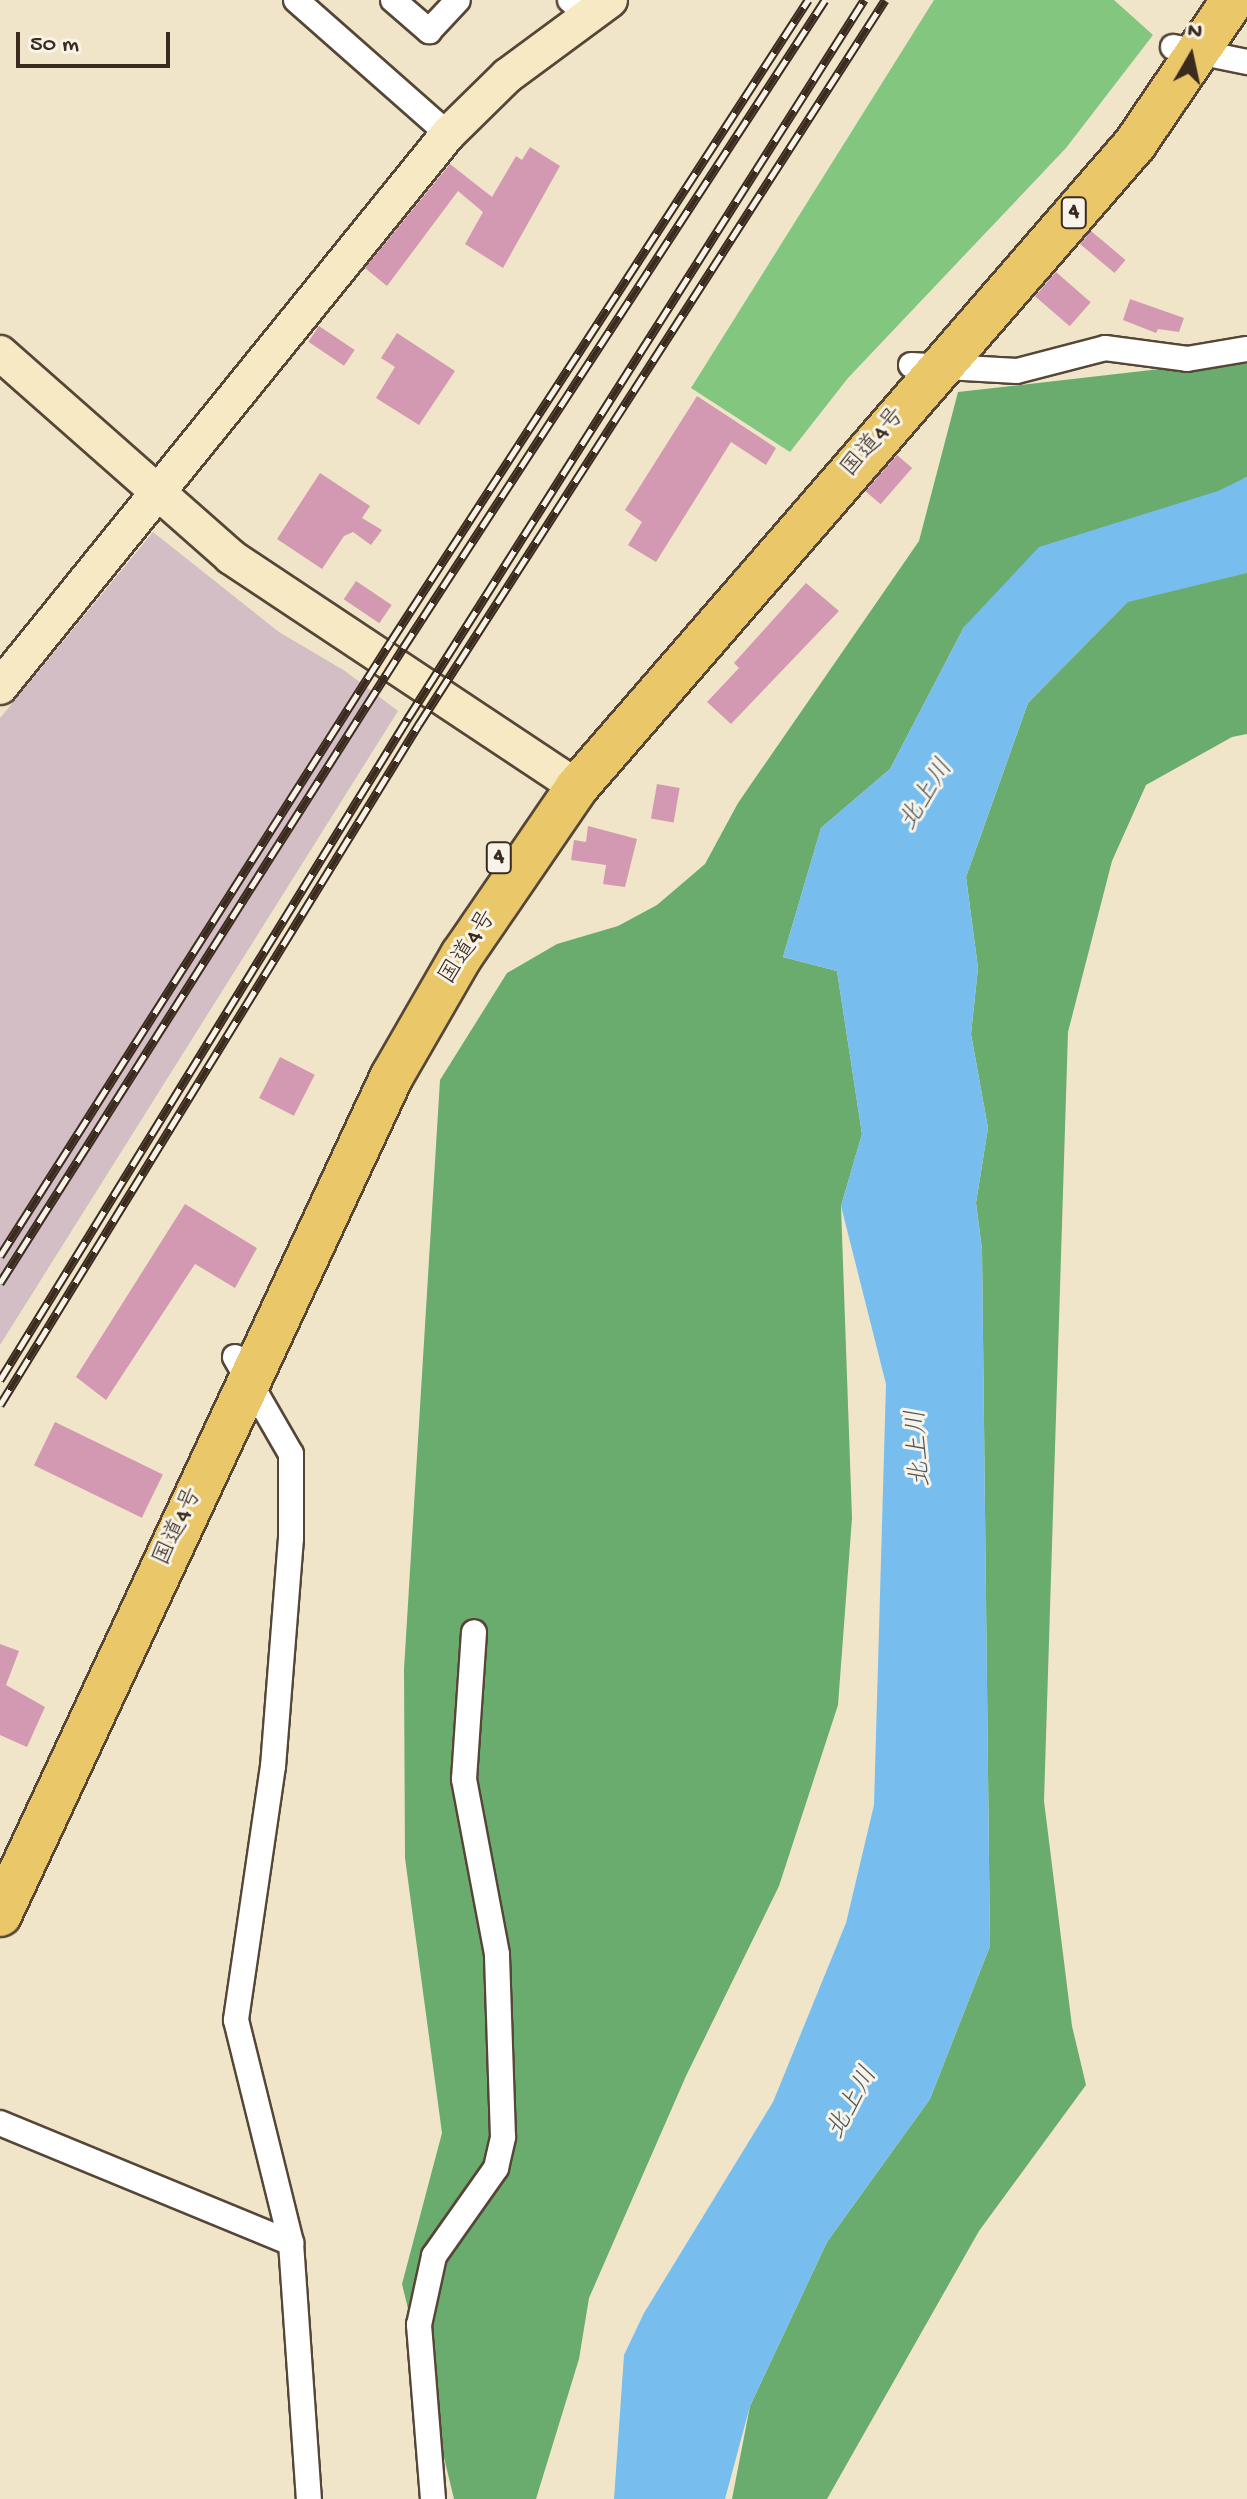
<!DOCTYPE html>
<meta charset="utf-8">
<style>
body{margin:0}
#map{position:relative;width:1247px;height:2499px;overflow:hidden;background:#f0e5c9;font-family:"Gochi Hand","Klee One",sans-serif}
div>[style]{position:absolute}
.industrial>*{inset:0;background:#d2bec4}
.green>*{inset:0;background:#83c67f}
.forest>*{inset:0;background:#6aab6e}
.water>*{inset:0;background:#77beef}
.building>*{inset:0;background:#d499b2;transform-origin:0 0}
.roads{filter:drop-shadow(2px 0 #564638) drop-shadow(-2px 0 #564638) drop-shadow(0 2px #564638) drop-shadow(0 -2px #564638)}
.street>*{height:24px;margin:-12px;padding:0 12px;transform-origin:12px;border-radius:12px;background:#fff}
.secondary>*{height:34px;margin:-17px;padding:0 17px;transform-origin:17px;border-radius:17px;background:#f7e9c3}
.highway>*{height:42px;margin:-21px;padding:0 21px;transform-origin:21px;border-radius:21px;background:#eac769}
.rail>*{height:9px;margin-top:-4.5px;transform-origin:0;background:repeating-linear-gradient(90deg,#f7f3e8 0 18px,#3b2a1e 0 36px);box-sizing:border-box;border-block:2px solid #3b2a1e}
span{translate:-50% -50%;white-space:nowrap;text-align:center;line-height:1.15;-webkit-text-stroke:6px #f7f3e8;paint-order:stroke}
.shield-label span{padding:2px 6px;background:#f7f3e8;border:2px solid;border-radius:6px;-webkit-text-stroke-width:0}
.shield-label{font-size:22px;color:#3b2a1e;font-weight:700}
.street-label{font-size:24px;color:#3b2a1e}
.water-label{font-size:26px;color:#4d565d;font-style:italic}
.north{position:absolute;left:1151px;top:16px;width:80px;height:80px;-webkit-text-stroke:6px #f7f3e8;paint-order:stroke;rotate:9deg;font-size:22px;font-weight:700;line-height:32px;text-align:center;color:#3b2a1e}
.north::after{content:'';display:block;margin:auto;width:28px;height:36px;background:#3b2a1e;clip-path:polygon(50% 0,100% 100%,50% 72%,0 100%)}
.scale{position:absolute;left:16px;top:32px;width:154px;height:36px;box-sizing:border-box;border:4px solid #3b2a1e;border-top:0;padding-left:10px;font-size:24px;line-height:28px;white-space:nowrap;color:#3b2a1e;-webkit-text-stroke:6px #f7f3e8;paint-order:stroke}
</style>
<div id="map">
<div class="industrial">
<i style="clip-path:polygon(153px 532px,279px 632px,345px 671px,398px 711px,0 1345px,0 718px)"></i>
</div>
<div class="green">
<i style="clip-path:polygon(934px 0,1114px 0,1153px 35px,1066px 148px,848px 378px,790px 452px,691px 388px)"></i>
</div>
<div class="forest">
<i style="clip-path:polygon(1247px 364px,1247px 477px,964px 627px,890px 769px,821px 828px,783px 957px,837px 971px,862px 1134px,841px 1206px,852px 1518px,838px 1705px,779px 1886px,686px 2076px,589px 2298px,579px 2359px,536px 2499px,454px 2499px,402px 2284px,442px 2133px,405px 1858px,404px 1669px,440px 1080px,507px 973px,557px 944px,618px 926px,657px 905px,705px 864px,738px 803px,919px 541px,958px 392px,1195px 365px)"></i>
<i style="clip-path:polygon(1238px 571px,1247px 573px,1247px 734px,1232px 737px,1146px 785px,1112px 861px,1068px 1032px,1044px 1801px,1072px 2026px,1086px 2085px,979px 2231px,827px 2499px,732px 2499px,750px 2406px,827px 2242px,930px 2099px,990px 1946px,982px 1249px,976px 1203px,988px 1128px,971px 1034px,978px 968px,966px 877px,1028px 703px,1128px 601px)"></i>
</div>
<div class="water">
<i style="clip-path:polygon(1247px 477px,1247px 573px,1128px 602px,1028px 703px,966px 877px,978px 968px,971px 1034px,988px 1128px,976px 1203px,982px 1249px,990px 1946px,930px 2099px,827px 2242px,750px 2406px,725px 2499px,614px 2499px,624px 2355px,644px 2313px,773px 2102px,846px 1923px,874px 1805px,886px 1384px,841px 1206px,862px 1134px,837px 971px,783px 957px,821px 828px,890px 769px,964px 627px,1039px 547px,1218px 491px)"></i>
</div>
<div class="building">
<i style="clip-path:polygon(530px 147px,560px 166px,503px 268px,465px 244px,483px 212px,458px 191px,387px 286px,365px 268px,450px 164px,492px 197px,516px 156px,522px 160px)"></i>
<i style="left:1091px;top:231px;width:45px;height:17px;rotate:40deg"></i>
<i style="left:1056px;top:272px;width:46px;height:32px;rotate:41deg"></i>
<i style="clip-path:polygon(1130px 299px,1184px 318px,1179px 332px,1158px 329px,1156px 333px,1123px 320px)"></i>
<i style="left:319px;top:326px;width:43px;height:19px;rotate:34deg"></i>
<i style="clip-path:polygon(397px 333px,455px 371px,419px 425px,376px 398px,395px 367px,381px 358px)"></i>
<i style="clip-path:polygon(697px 396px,776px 448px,766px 465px,731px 442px,656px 562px,628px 545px,642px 522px,625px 510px)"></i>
<i style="left:897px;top:455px;width:20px;height:48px;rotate:41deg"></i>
<i style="clip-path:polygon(320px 473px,370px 506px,362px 518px,382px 530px,371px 545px,353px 532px,344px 536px,322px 569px,277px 539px)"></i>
<i style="left:356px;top:581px;width:43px;height:22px;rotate:34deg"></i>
<i style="clip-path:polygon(806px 583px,839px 611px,731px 724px,707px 702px,739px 668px,734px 663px)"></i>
<i style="left:657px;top:784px;width:23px;height:35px;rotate:10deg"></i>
<i style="clip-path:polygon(588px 826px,637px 839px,625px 887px,603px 884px,606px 865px,571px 860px,574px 840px,586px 842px)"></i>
<i style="left:280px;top:1057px;width:39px;height:46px;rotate:27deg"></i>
<i style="clip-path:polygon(185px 1204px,257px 1248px,235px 1288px,195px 1264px,106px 1400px,76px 1377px)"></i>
<i style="left:55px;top:1422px;width:120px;height:48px;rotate:26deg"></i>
<i style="clip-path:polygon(0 1644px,19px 1651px,6px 1685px,45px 1707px,27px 1747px,0 1735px)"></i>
</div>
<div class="roads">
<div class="street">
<i style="left:296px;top:0;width:203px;rotate:41.4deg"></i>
<i style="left:393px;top:0;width:48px;rotate:40.7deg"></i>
<i style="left:429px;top:31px;width:42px;rotate:-46.9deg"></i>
<i style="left:570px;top:0;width:23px;rotate:41deg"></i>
<i style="left:1173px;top:47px;width:76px;rotate:11.5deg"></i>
<i style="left:911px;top:365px;width:106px;rotate:3.2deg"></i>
<i style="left:1017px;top:371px;width:91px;rotate:-14.6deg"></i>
<i style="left:1105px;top:348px;width:83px;rotate:7.6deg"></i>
<i style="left:1187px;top:359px;width:61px;rotate:-9.5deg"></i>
<i style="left:235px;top:1357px;width:112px;rotate:60deg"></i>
<i style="left:291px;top:1454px;width:84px;rotate:90deg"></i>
<i style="left:291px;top:1538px;width:229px;rotate:94.5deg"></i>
<i style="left:273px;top:1766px;width:257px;rotate:98.3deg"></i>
<i style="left:236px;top:2020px;width:230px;rotate:76.1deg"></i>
<i style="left:291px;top:2243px;width:257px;rotate:86deg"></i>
<i style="left:0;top:2123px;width:315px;rotate:22.4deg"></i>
<i style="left:433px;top:2499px;width:175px;rotate:-94.6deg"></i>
<i style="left:419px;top:2325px;width:71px;rotate:-77.7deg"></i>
<i style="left:434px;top:2256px;width:108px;rotate:-54.8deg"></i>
<i style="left:496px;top:2168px;width:32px;rotate:-77deg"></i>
<i style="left:503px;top:2137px;width:183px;rotate:-91.9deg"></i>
<i style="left:497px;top:1954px;width:178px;rotate:-100.7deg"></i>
<i style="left:464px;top:1779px;width:147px;rotate:-86.1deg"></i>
</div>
<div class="secondary">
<i style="left:0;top:353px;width:308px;rotate:41.4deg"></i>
<i style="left:231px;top:557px;width:415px;rotate:33.6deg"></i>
<i style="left:0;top:687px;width:712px;rotate:-50.99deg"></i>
<i style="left:448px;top:134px;width:83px;rotate:-44.5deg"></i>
<i style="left:507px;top:76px;width:128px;rotate:-36.4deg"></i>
</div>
<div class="highway">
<i style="left:0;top:1915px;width:926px;rotate:-64.96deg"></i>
<i style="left:392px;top:1076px;width:140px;rotate:-60deg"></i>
<i style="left:462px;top:955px;width:204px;rotate:-55.6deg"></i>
<i style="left:577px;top:787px;width:851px;rotate:-49.05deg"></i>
<i style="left:1135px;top:144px;width:174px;rotate:-55.8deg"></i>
</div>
</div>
<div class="rail">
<i style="left:0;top:1256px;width:729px;rotate:-57.55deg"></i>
<i style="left:391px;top:641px;width:765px;rotate:-56.95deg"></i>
<i style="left:0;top:1283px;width:752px;rotate:-57.6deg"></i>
<i style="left:403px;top:648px;width:773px;rotate:-56.93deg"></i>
<i style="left:0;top:1380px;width:778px;rotate:-58.35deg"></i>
<i style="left:408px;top:718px;width:851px;rotate:-57.58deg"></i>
<i style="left:0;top:1405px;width:800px;rotate:-58.4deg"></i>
<i style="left:419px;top:724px;width:861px;rotate:-57.23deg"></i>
</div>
<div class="shield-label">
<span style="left:1074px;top:213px">4</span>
<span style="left:499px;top:858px">4</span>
</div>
<div class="street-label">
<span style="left:874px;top:443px;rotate:-49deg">国道4号</span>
<span style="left:469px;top:948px;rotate:-57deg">国道4号</span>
<span style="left:179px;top:1527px;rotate:-65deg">国道4号</span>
</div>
<div class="water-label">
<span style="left:928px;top:796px;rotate:-58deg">北上川</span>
<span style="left:921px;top:1448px;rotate:-94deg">北上川</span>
<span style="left:854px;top:2104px;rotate:-61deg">北上川</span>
</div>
<div class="north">N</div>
<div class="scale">50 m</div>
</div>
